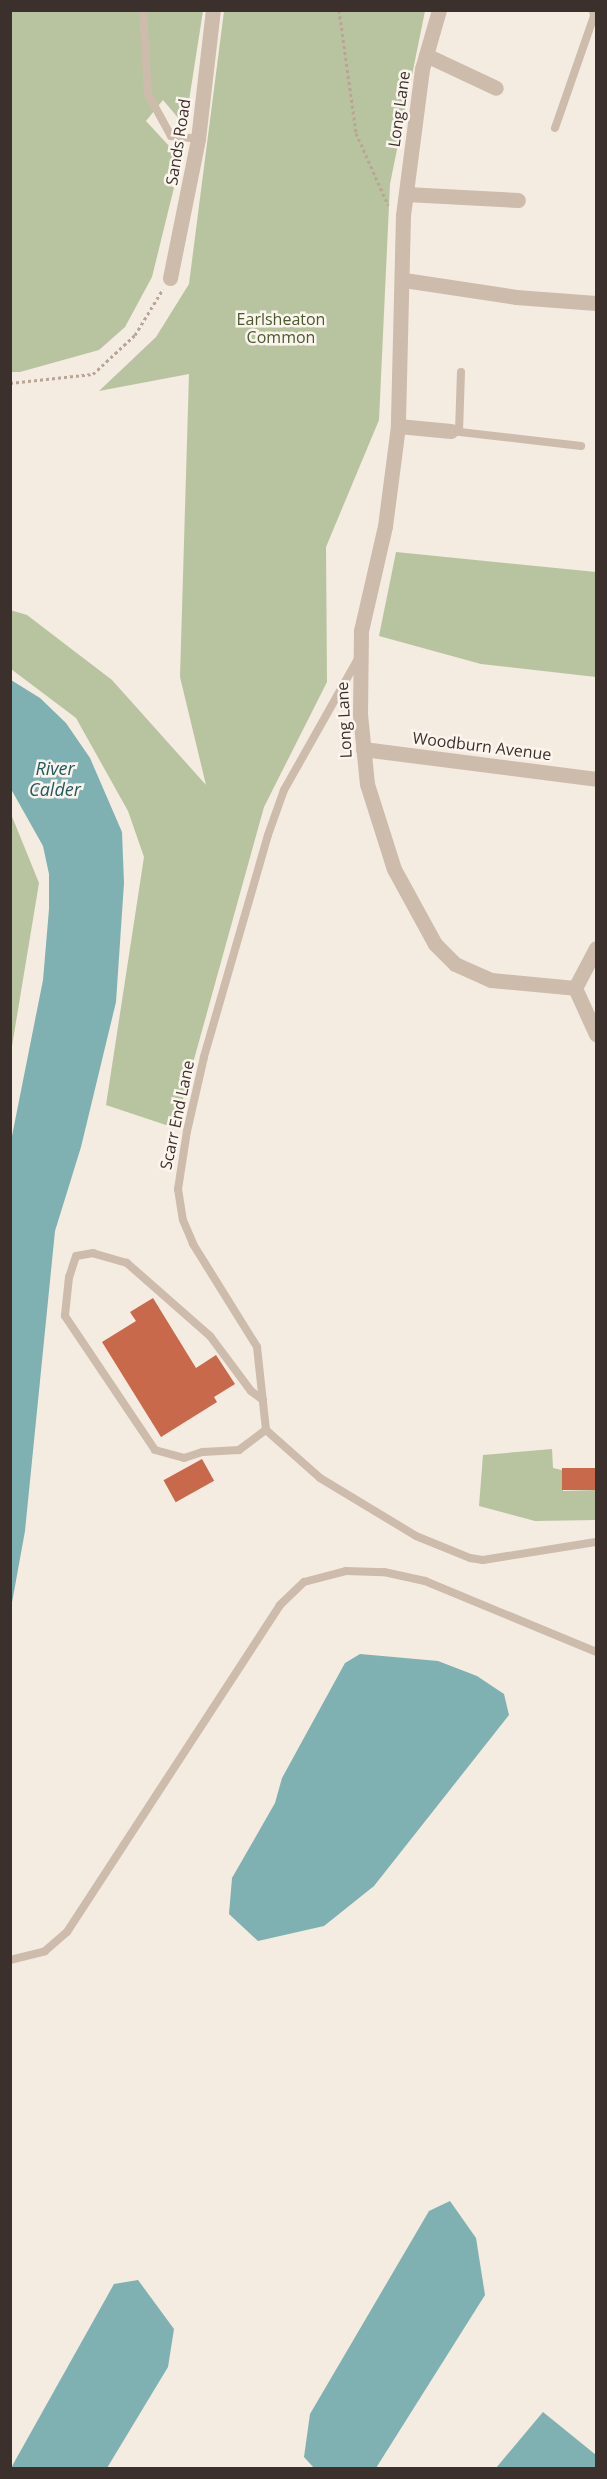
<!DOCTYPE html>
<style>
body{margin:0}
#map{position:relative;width:607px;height:2479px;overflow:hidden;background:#f4ebe1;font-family:"Open Sans",sans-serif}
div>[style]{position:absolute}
.green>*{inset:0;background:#b8c4a0}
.water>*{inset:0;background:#7fb0b2}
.building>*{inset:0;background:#c8694b;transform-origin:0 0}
.path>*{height:3px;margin-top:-1.5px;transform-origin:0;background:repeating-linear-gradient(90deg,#b9a596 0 3px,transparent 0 6px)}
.service>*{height:8px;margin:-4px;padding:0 4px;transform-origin:4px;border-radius:4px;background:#cdbbac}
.minor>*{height:15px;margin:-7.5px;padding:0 7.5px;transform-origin:7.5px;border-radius:7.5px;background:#cdbbac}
span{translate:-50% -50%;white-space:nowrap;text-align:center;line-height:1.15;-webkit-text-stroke:5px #fbf5ee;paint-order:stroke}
.street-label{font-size:16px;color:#3b302b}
.park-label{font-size:16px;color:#4a5a2e}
.water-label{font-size:18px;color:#1f5a5e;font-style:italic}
.frame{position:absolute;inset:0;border:12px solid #3b302b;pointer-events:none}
</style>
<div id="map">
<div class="green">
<i style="clip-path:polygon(10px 11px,203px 11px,185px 126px,163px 100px,146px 121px,181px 159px,152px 277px,125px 327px,99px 350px,20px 372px,10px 372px)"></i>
<i style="clip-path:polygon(224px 11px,425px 11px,390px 184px,379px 420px,326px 547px,327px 682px,264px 807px,175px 1128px,106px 1105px,144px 857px,128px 811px,76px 718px,11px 669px,10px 610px,27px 615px,112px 680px,206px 785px,180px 677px,189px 374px,99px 391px,156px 337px,189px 284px)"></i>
<i style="clip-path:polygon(396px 552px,596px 572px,596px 677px,481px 664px,379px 636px)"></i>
<i style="clip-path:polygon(11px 814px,39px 883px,11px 1052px)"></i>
<i style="clip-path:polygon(552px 1449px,553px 1468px,562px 1470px,563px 1491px,596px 1490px,596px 1520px,535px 1521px,479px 1506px,483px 1455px)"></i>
</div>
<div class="water">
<i style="clip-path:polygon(11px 680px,40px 698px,66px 723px,90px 758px,122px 832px,124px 883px,116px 1002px,81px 1147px,55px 1231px,25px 1531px,11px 1608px,11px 1141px,43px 980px,49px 909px,49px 874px,43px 846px,11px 789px)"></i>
<i style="clip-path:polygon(360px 1654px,438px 1661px,477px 1676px,504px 1694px,509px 1715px,374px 1886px,324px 1926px,258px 1941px,229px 1914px,232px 1878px,275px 1803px,282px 1778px,345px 1663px)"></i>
<i style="clip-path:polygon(450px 2201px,476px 2238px,485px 2295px,376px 2468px,314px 2468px,304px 2457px,310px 2414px,429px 2211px)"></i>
<i style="clip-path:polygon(138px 2280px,174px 2329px,168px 2367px,107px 2468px,11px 2468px,114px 2284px)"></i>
<i style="clip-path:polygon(543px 2412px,596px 2455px,596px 2468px,496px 2468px)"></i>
</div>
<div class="building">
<i style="clip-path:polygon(153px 1298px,196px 1368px,216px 1355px,235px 1384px,214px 1397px,217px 1402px,161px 1437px,102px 1342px,136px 1321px,130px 1312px)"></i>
<i style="left:202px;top:1459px;width:25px;height:44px;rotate:61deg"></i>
<i style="left:597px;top:1468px;width:22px;height:35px;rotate:90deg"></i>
</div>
<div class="path">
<i style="left:339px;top:10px;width:124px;rotate:82.1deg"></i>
<i style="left:356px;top:133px;width:79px;rotate:66deg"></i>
<i style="left:10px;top:383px;width:83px;rotate:-6.2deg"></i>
<i style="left:93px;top:374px;width:57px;rotate:-42.9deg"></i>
<i style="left:135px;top:335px;width:54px;rotate:-58.7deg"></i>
</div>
<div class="service">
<i style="left:143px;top:10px;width:84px;rotate:86.6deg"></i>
<i style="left:148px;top:94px;width:48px;rotate:61.3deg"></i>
<i style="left:171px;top:136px;width:27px;rotate:6deg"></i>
<i style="left:555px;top:128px;width:125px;rotate:-70.8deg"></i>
<i style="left:451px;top:431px;width:131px;rotate:6.6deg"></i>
<i style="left:459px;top:432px;width:60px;rotate:-88.1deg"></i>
<i style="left:359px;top:657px;width:153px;rotate:119.4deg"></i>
<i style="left:284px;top:790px;width:48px;rotate:109.6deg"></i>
<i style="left:268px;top:835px;width:231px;rotate:106.1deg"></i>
<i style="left:204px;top:1057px;width:76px;rotate:102.9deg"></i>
<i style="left:187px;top:1131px;width:59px;rotate:98.8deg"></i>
<i style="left:178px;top:1189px;width:31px;rotate:81deg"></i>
<i style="left:183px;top:1220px;width:26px;rotate:67deg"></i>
<i style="left:193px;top:1244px;width:121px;rotate:58.1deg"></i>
<i style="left:257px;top:1347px;width:83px;rotate:83.8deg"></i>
<i style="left:266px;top:1430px;width:72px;rotate:41.6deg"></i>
<i style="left:320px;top:1478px;width:112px;rotate:31.1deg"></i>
<i style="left:416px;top:1536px;width:58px;rotate:22.2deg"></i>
<i style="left:470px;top:1558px;width:13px;rotate:9deg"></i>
<i style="left:483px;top:1560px;width:114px;rotate:-9.1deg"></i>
<i style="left:263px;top:1400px;width:15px;rotate:-143deg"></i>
<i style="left:251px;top:1391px;width:69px;rotate:-126.7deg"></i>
<i style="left:210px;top:1336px;width:111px;rotate:-138.7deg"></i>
<i style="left:127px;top:1263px;width:35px;rotate:-164deg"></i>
<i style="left:93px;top:1253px;width:17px;rotate:170deg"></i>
<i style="left:76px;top:1256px;width:22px;rotate:108deg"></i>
<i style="left:69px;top:1277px;width:39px;rotate:96deg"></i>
<i style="left:65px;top:1316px;width:161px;rotate:56.1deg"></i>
<i style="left:155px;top:1450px;width:30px;rotate:15deg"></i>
<i style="left:184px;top:1458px;width:20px;rotate:-18deg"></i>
<i style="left:203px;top:1452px;width:36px;rotate:-3deg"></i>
<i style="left:239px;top:1450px;width:34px;rotate:-37deg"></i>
<i style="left:10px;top:1960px;width:36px;rotate:-14deg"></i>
<i style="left:45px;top:1951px;width:29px;rotate:-41deg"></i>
<i style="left:67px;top:1932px;width:390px;rotate:-56.9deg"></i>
<i style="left:280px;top:1605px;width:33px;rotate:-44deg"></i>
<i style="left:304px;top:1582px;width:43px;rotate:-14.7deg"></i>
<i style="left:346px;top:1571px;width:38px;rotate:2deg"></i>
<i style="left:384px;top:1572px;width:42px;rotate:12.4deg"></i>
<i style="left:425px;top:1581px;width:185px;rotate:22.5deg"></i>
</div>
<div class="minor">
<i style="left:439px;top:10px;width:61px;rotate:106.1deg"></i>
<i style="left:422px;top:69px;width:147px;rotate:97.4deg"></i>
<i style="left:403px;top:215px;width:211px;rotate:91.4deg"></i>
<i style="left:398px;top:426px;width:101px;rotate:97.4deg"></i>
<i style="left:385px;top:526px;width:108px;rotate:102.9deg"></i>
<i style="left:361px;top:631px;width:83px;rotate:90.7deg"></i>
<i style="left:360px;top:714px;width:70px;rotate:84.3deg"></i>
<i style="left:367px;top:784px;width:89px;rotate:72.4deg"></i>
<i style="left:394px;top:869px;width:85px;rotate:61.3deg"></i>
<i style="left:435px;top:944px;width:28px;rotate:45deg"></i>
<i style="left:455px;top:964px;width:39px;rotate:24deg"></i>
<i style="left:491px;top:980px;width:84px;rotate:5.4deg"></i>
<i style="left:575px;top:988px;width:51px;rotate:65.5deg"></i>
<i style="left:596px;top:10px;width:1px;rotate:90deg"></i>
<i style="left:426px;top:55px;width:77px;rotate:25.2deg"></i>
<i style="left:406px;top:194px;width:112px;rotate:3.1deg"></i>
<i style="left:170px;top:278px;width:142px;rotate:-78.6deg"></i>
<i style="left:198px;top:139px;width:130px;rotate:-83.4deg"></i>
<i style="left:404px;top:280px;width:113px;rotate:8.6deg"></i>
<i style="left:516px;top:297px;width:80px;rotate:4.3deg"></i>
<i style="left:398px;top:426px;width:53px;rotate:5.4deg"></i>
<i style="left:363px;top:749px;width:235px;rotate:7.3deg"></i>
<i style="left:575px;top:988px;width:45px;rotate:-62.3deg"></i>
</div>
<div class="street-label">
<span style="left:399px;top:109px;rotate:-82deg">Long Lane</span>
<span style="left:178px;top:142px;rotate:-81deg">Sands Road</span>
<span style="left:344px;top:720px;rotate:-93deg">Long Lane</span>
<span style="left:482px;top:746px;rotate:7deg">Woodburn Avenue</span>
<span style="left:177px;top:1115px;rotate:-78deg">Scarr End Lane</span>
</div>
<div class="park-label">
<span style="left:281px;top:328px">Earlsheaton<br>Common</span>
</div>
<div class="water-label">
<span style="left:55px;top:779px">River<br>Calder</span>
</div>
<div class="frame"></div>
</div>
